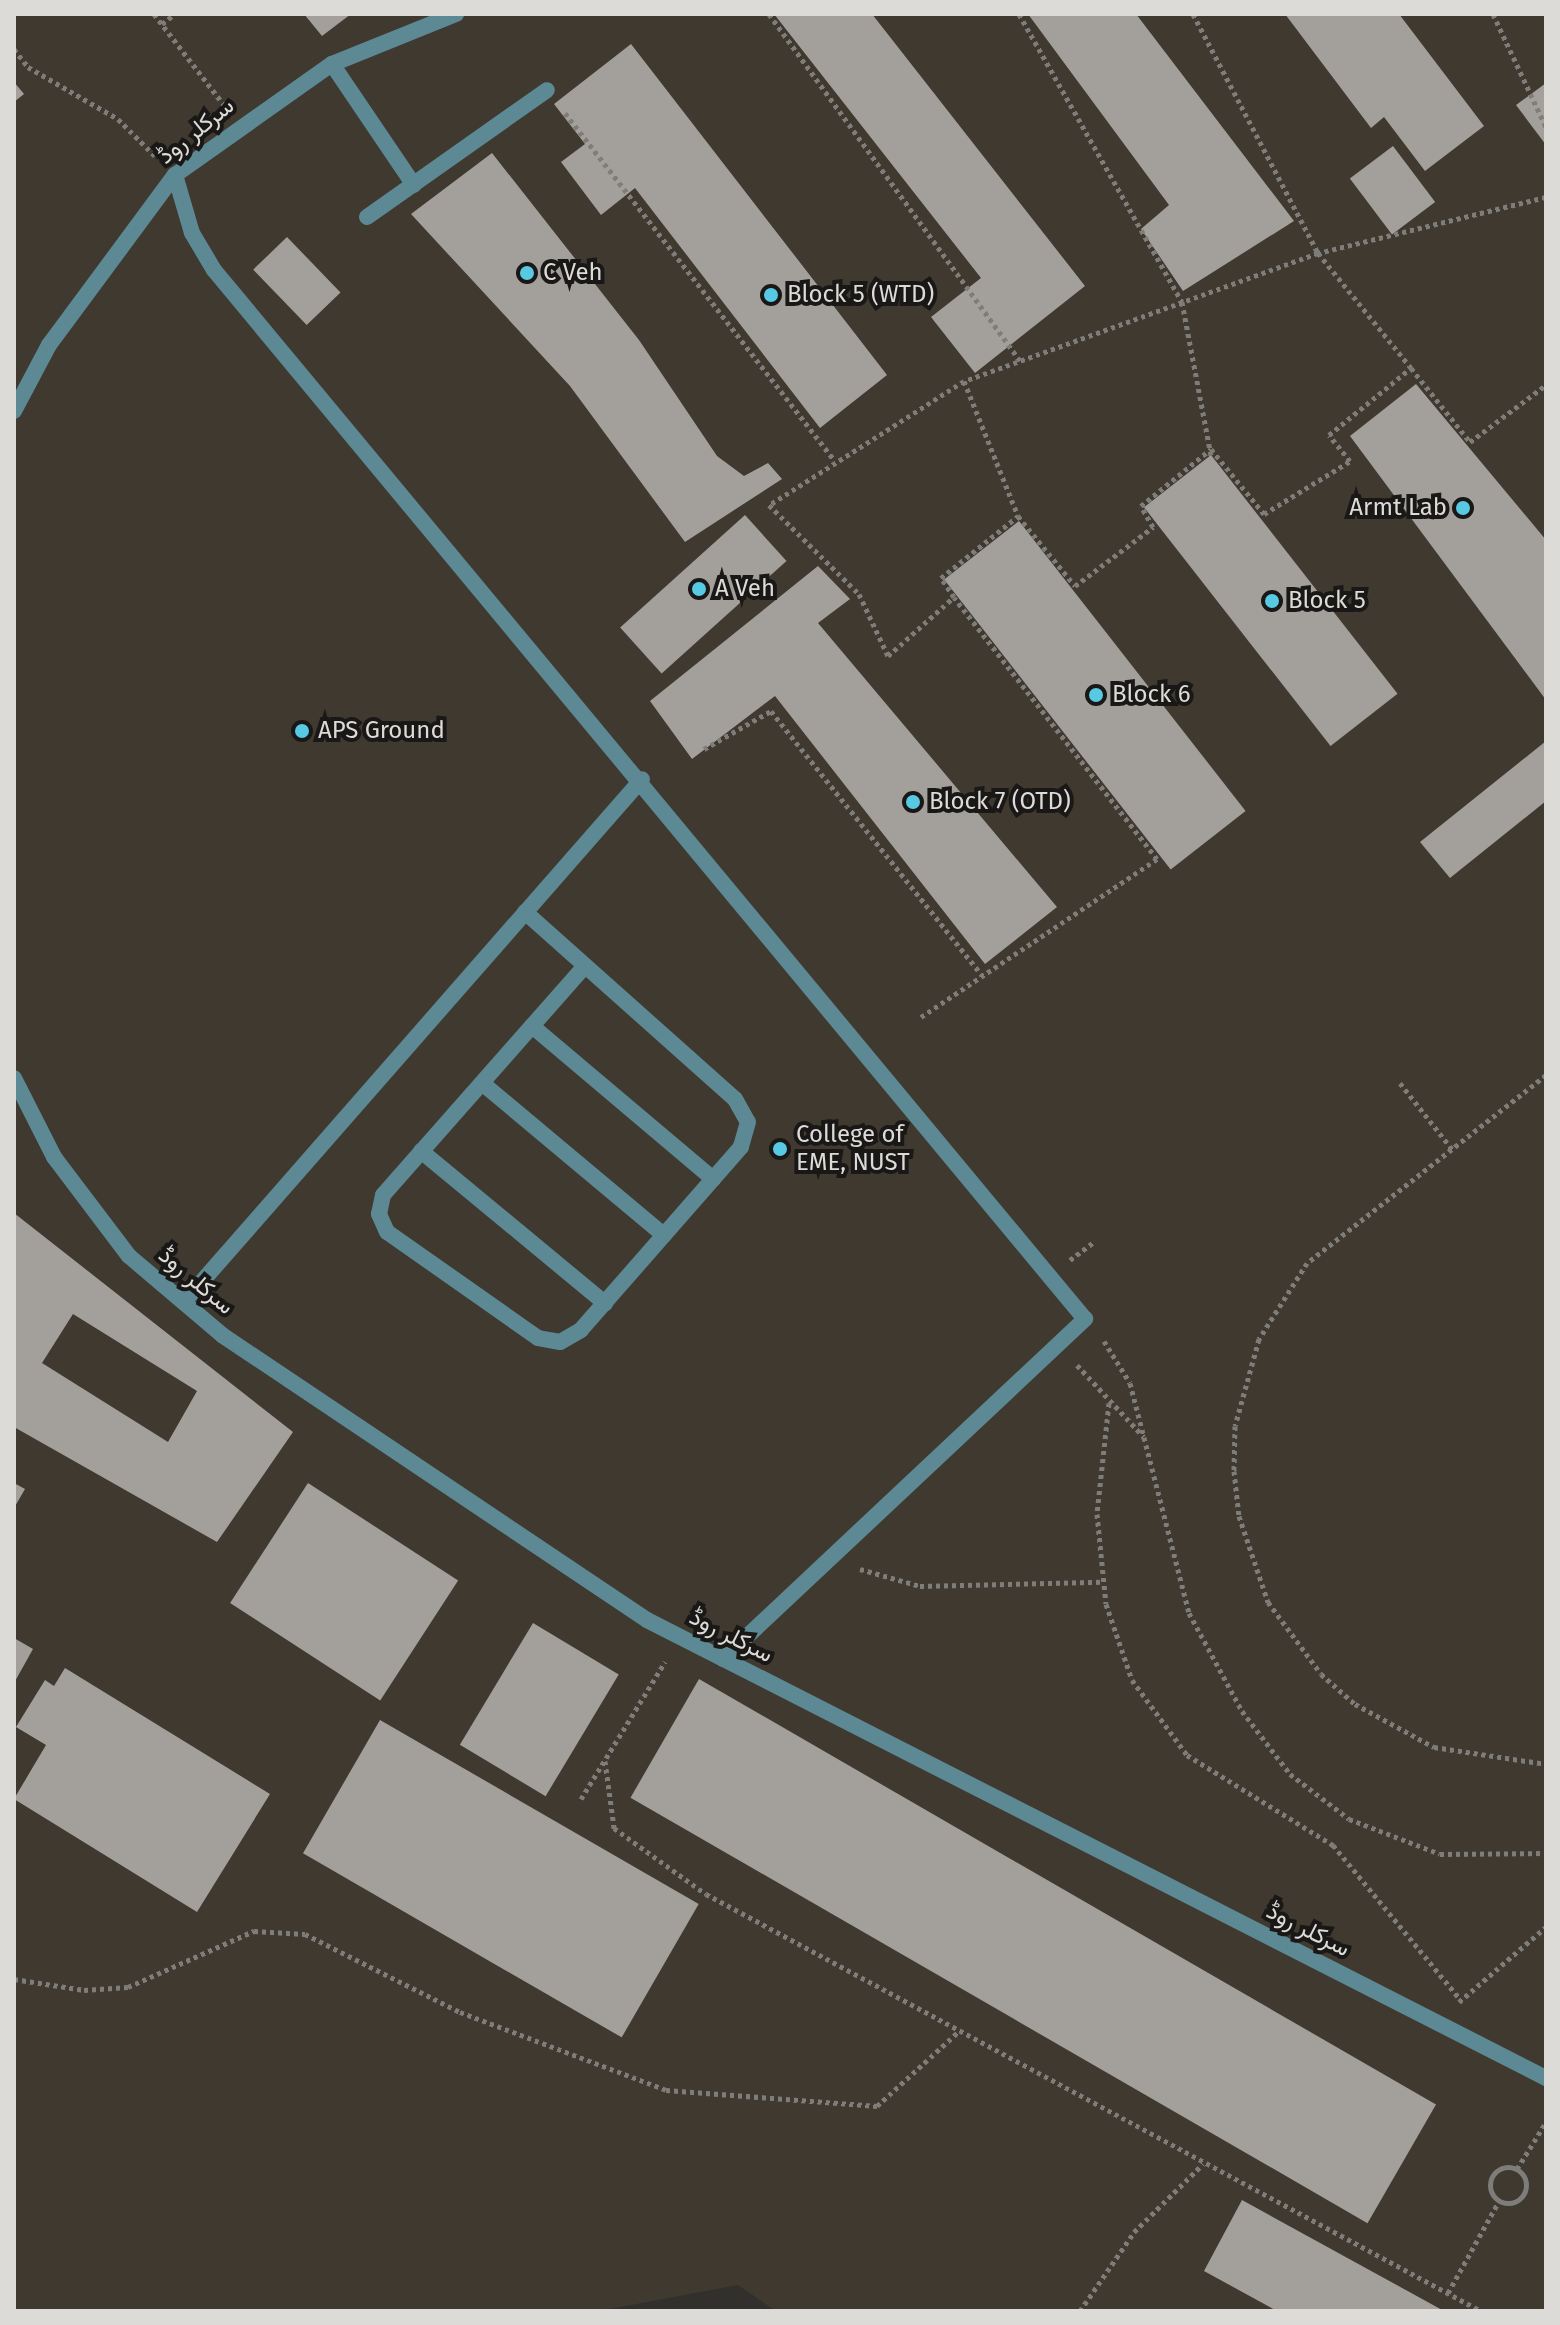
<!DOCTYPE html>
<meta charset="utf-8">
<style>
body{margin:0}
#map{position:relative;width:1560px;height:2325px;overflow:hidden;background:#32302c;font-family:"Fira Sans",Vazirmatn,sans-serif}
div>[style]{position:absolute}
.built>*{inset:0;background:#3f3930}
.building>*{inset:0;background:#a3a09c;transform-origin:0 0}
.path>*{height:5px;margin-top:-2.5px;transform-origin:0;background:repeating-linear-gradient(90deg,#7e7d79 0 4px,transparent 0 8px)}
.path>.ring{margin:-2.5px;padding:0;box-sizing:content-box;background:none;border:5px solid #7e7d79;border-radius:50%}
.lane>*{height:16px;margin:-8px;padding:0 8px;transform-origin:8px;border-radius:8px;background:#5c8993}
.street>*{height:16px;margin:-8px;padding:0 8px;transform-origin:8px;border-radius:8px;background:#5c8993}
.dots>*{width:22px;height:22px;translate:-50% -50%;box-sizing:border-box;border:4px solid #191817;border-radius:50%}
span{translate:-50% -50%;white-space:nowrap;text-align:center;line-height:1.15;-webkit-text-stroke:8px #191817;paint-order:stroke}
.street-label{font-size:24px;color:#dcdbd8}
.poi-label{font-size:24px;color:#dcdbd8}
.left{translate:0 -50%;text-align:left}
.right{translate:-100% -50%;text-align:right}
.frame{position:absolute;inset:0;border:16px solid #dcdbd8;pointer-events:none}
</style>
<div id="map">
<div class="built">
<i style="clip-path:polygon(14px 14px,1546px 14px,1546px 2311px,776px 2311px,738px 2285px,599px 2311px,14px 2311px)"></i>
</div>
<div class="building">
<i style="clip-path:polygon(304px 14px,351px 14px,322px 36px)"></i>
<i style="clip-path:polygon(774px 14px,872px 14px,1085px 286px,975px 373px,931px 317px,981px 278px)"></i>
<i style="clip-path:polygon(1028px 14px,1136px 14px,1294px 221px,1183px 291px,1141px 229px,1169px 205px)"></i>
<i style="clip-path:polygon(1285px 14px,1399px 14px,1484px 126px,1425px 171px,1384px 117px,1371px 128px)"></i>
<i style="clip-path:polygon(631px 44px,887px 375px,820px 428px,635px 188px,601px 215px,561px 162px,585px 144px,554px 104px)"></i>
<i style="clip-path:polygon(14px 82px,24px 94px,14px 102px)"></i>
<i style="clip-path:polygon(1546px 83px,1546px 145px,1516px 105px)"></i>
<i style="left:1393px;top:146px;width:70px;height:54px;rotate:53deg"></i>
<i style="clip-path:polygon(492px 153px,639px 340px,717px 456px,744px 476px,768px 463px,782px 479px,685px 542px,570px 386px,411px 214px)"></i>
<i style="left:287px;top:237px;width:77px;height:47px;rotate:46deg"></i>
<i style="clip-path:polygon(1416px 384px,1546px 540px,1546px 700px,1350px 436px)"></i>
<i style="left:1211px;top:455px;width:303px;height:85px;rotate:52deg"></i>
<i style="left:745px;top:515px;width:62px;height:168px;rotate:48deg"></i>
<i style="left:1019px;top:521px;width:368px;height:95px;rotate:52deg"></i>
<i style="clip-path:polygon(818px 566px,850px 599px,818px 623px,1057px 907px,985px 964px,775px 696px,692px 759px,650px 701px)"></i>
<i style="clip-path:polygon(1546px 741px,1546px 801px,1450px 878px,1420px 842px)"></i>
<i style="clip-path:polygon(evenodd,14px 1213px,293px 1432px,217px 1542px,14px 1427px,14px 1213px,73px 1314px,197px 1391px,168px 1442px,42px 1363px,73px 1314px)"></i>
<i style="clip-path:polygon(14px 1483px,25px 1489px,14px 1508px)"></i>
<i style="left:308px;top:1483px;width:179px;height:143px;rotate:33deg"></i>
<i style="left:533px;top:1623px;width:100px;height:142px;rotate:31deg"></i>
<i style="clip-path:polygon(14px 1638px,33px 1649px,14px 1683px)"></i>
<i style="clip-path:polygon(65px 1668px,270px 1794px,197px 1912px,14px 1799px,46px 1745px,16px 1727px,45px 1680px,54px 1686px)"></i>
<i style="left:699px;top:1679px;width:851px;height:137px;rotate:30deg"></i>
<i style="left:380px;top:1720px;width:368px;height:154px;rotate:30deg"></i>
<i style="clip-path:polygon(1242px 2200px,1444px 2311px,1277px 2311px,1204px 2271px)"></i>
</div>
<div class="path">
<i style="left:154px;top:14px;width:115px;rotate:52.4deg"></i>
<i style="left:769px;top:14px;width:428px;rotate:54.1deg"></i>
<i style="left:1019px;top:14px;width:331px;rotate:60.5deg"></i>
<i style="left:1182px;top:302px;width:156px;rotate:79.3deg"></i>
<i style="left:1193px;top:14px;width:270px;rotate:62.4deg"></i>
<i style="left:1318px;top:253px;width:148px;rotate:51deg"></i>
<i style="left:1493px;top:14px;width:125px;rotate:64.9deg"></i>
<i style="left:162px;top:24px;width:16px;rotate:-38deg"></i>
<i style="left:14px;top:49px;width:23px;rotate:52deg"></i>
<i style="left:28px;top:67px;width:104px;rotate:30deg"></i>
<i style="left:118px;top:119px;width:52px;rotate:45deg"></i>
<i style="left:565px;top:113px;width:439px;rotate:52.2deg"></i>
<i style="left:1546px;top:197px;width:235px;rotate:166.2deg"></i>
<i style="left:1318px;top:253px;width:376px;rotate:160.1deg"></i>
<i style="left:964px;top:381px;width:231px;rotate:147.5deg"></i>
<i style="left:769px;top:505px;width:127px;rotate:44.7deg"></i>
<i style="left:859px;top:594px;width:68px;rotate:64.9deg"></i>
<i style="left:888px;top:656px;width:89px;rotate:-41.8deg"></i>
<i style="left:954px;top:597px;width:23px;rotate:-124deg"></i>
<i style="left:941px;top:578px;width:99px;rotate:-38.8deg"></i>
<i style="left:1018px;top:516px;width:90px;rotate:50.8deg"></i>
<i style="left:1075px;top:586px;width:98px;rotate:-37.1deg"></i>
<i style="left:1153px;top:527px;width:24px;rotate:-120deg"></i>
<i style="left:1141px;top:506px;width:90px;rotate:-39.2deg"></i>
<i style="left:1211px;top:449px;width:84px;rotate:50.8deg"></i>
<i style="left:1264px;top:514px;width:101px;rotate:-31.6deg"></i>
<i style="left:1350px;top:461px;width:33px;rotate:-129deg"></i>
<i style="left:1329px;top:435px;width:106px;rotate:-39.3deg"></i>
<i style="left:1411px;top:368px;width:95px;rotate:51.4deg"></i>
<i style="left:1470px;top:442px;width:95px;rotate:-36.9deg"></i>
<i style="left:964px;top:381px;width:145px;rotate:68.2deg"></i>
<i style="left:704px;top:749px;width:77px;rotate:-29.6deg"></i>
<i style="left:771px;top:711px;width:338px;rotate:51.4deg"></i>
<i style="left:921px;top:1017px;width:284px;rotate:-33.8deg"></i>
<i style="left:1157px;top:859px;width:331px;rotate:-127.8deg"></i>
<i style="left:1546px;top:1075px;width:304px;rotate:141.8deg"></i>
<i style="left:1307px;top:1263px;width:90px;rotate:122.3deg"></i>
<i style="left:1259px;top:1339px;width:90px;rotate:105.4deg"></i>
<i style="left:1235px;top:1426px;width:45px;rotate:91.3deg"></i>
<i style="left:1234px;top:1471px;width:45px;rotate:83.7deg"></i>
<i style="left:1239px;top:1516px;width:91px;rotate:71.4deg"></i>
<i style="left:1268px;top:1602px;width:89px;rotate:53.6deg"></i>
<i style="left:1321px;top:1674px;width:45px;rotate:41.4deg"></i>
<i style="left:1355px;top:1704px;width:90px;rotate:28.6deg"></i>
<i style="left:1434px;top:1747px;width:113px;rotate:8.6deg"></i>
<i style="left:1400px;top:1083px;width:84px;rotate:51.8deg"></i>
<i style="left:1070px;top:1260px;width:31px;rotate:-37deg"></i>
<i style="left:1104px;top:1341px;width:49px;rotate:58.2deg"></i>
<i style="left:1130px;top:1383px;width:237px;rotate:75.6deg"></i>
<i style="left:1189px;top:1613px;width:111px;rotate:61.6deg"></i>
<i style="left:1242px;top:1711px;width:79px;rotate:52.7deg"></i>
<i style="left:1290px;top:1774px;width:74px;rotate:37.3deg"></i>
<i style="left:1349px;top:1819px;width:97px;rotate:21deg"></i>
<i style="left:1440px;top:1854px;width:106px;rotate:-0.5deg"></i>
<i style="left:1077px;top:1365px;width:98px;rotate:47.1deg"></i>
<i style="left:1109px;top:1403px;width:112px;rotate:96.2deg"></i>
<i style="left:1097px;top:1514px;width:90px;rotate:84.3deg"></i>
<i style="left:1106px;top:1604px;width:80px;rotate:71.1deg"></i>
<i style="left:1132px;top:1680px;width:93px;rotate:53.7deg"></i>
<i style="left:1187px;top:1755px;width:172px;rotate:31.7deg"></i>
<i style="left:1333px;top:1845px;width:200px;rotate:50.5deg"></i>
<i style="left:860px;top:1569px;width:62px;rotate:15.8deg"></i>
<i style="left:920px;top:1586px;width:183px;rotate:-1.3deg"></i>
<i style="left:605px;top:1761px;width:68px;rotate:82.3deg"></i>
<i style="left:614px;top:1828px;width:113px;rotate:35.7deg"></i>
<i style="left:706px;top:1894px;width:880px;rotate:28.28deg"></i>
<i style="left:581px;top:1799px;width:161px;rotate:-58.5deg"></i>
<i style="left:14px;top:1979px;width:71px;rotate:8.9deg"></i>
<i style="left:84px;top:1990px;width:44px;rotate:-3.9deg"></i>
<i style="left:128px;top:1987px;width:138px;rotate:-24deg"></i>
<i style="left:254px;top:1931px;width:51px;rotate:3.4deg"></i>
<i style="left:305px;top:1934px;width:174px;rotate:26.7deg"></i>
<i style="left:460px;top:2012px;width:220px;rotate:20.7deg"></i>
<i style="left:666px;top:2090px;width:212px;rotate:4.3deg"></i>
<i style="left:877px;top:2106px;width:110px;rotate:-42.4deg"></i>
<i style="left:1459px;top:2002px;width:115px;rotate:-40.8deg"></i>
<i class="ring" style="left:1490px;top:2167px;width:31px;height:31px"></i>
<i style="left:1517px;top:2169px;width:55px;rotate:-58.3deg"></i>
<i style="left:1448px;top:2293px;width:105px;rotate:-61deg"></i>
<i style="left:1080px;top:2311px;width:96px;rotate:-55.6deg"></i>
<i style="left:1134px;top:2232px;width:97px;rotate:-44.6deg"></i>
</div>
<div class="lane">
<i style="left:332px;top:64px;width:146px;rotate:55.9deg"></i>
<i style="left:367px;top:217px;width:220px;rotate:-35.2deg"></i>
<i style="left:525px;top:912px;width:281px;rotate:41.7deg"></i>
<i style="left:735px;top:1099px;width:26px;rotate:61deg"></i>
<i style="left:748px;top:1122px;width:26px;rotate:106deg"></i>
<i style="left:741px;top:1147px;width:243px;rotate:131.2deg"></i>
<i style="left:581px;top:1330px;width:24px;rotate:150deg"></i>
<i style="left:560px;top:1342px;width:22px;rotate:-170deg"></i>
<i style="left:538px;top:1338px;width:184px;rotate:-144.9deg"></i>
<i style="left:387px;top:1232px;width:20px;rotate:-114deg"></i>
<i style="left:379px;top:1214px;width:19px;rotate:-78deg"></i>
<i style="left:383px;top:1195px;width:305px;rotate:-48.6deg"></i>
<i style="left:532px;top:1026px;width:237px;rotate:40.2deg"></i>
<i style="left:482px;top:1083px;width:237px;rotate:39.9deg"></i>
<i style="left:421px;top:1151px;width:239px;rotate:39.6deg"></i>
<i style="left:184px;top:1302px;width:695px;rotate:-48.79deg"></i>
<i style="left:723px;top:1659px;width:497px;rotate:-43.2deg"></i>
</div>
<div class="street">
<i style="left:175px;top:175px;width:60px;rotate:73.7deg"></i>
<i style="left:192px;top:233px;width:43px;rotate:59.3deg"></i>
<i style="left:214px;top:270px;width:1363px;rotate:50.3deg"></i>
<i style="left:14px;top:411px;width:75px;rotate:-62.1deg"></i>
<i style="left:49px;top:345px;width:212px;rotate:-53.5deg"></i>
<i style="left:175px;top:175px;width:192px;rotate:-35.3deg"></i>
<i style="left:332px;top:64px;width:134px;rotate:-22deg"></i>
<i style="left:14px;top:1078px;width:89px;rotate:63.1deg"></i>
<i style="left:54px;top:1157px;width:124px;rotate:52.9deg"></i>
<i style="left:129px;top:1256px;width:122px;rotate:40.3deg"></i>
<i style="left:222px;top:1335px;width:512px;rotate:33.85deg"></i>
<i style="left:647px;top:1620px;width:1009px;rotate:27deg"></i>
</div>
<div class="dots">
<i style="left:527px;top:273px;background:#57c9e2"></i>
<i style="left:771px;top:295px;background:#57c9e2"></i>
<i style="left:1463px;top:508px;background:#57c9e2"></i>
<i style="left:699px;top:589px;background:#57c9e2"></i>
<i style="left:1272px;top:601px;background:#57c9e2"></i>
<i style="left:1096px;top:695px;background:#57c9e2"></i>
<i style="left:302px;top:731px;background:#57c9e2"></i>
<i style="left:913px;top:802px;background:#57c9e2"></i>
<i style="left:780px;top:1149px;background:#57c9e2"></i>
</div>
<div class="street-label">
<span style="left:196px;top:131px;rotate:-39deg">سرکلر روڈ</span>
<span style="left:196px;top:1281px;rotate:40deg">سرکلر روڈ</span>
<span style="left:731px;top:1636px;rotate:27deg">سرکلر روڈ</span>
<span style="left:1308px;top:1930px;rotate:27deg">سرکلر روڈ</span>
</div>
<div class="poi-label">
<span class="left" style="left:543px;top:273px">C Veh</span>
<span class="left" style="left:787px;top:295px">Block 5 (WTD)</span>
<span class="right" style="left:1447px;top:508px">Armt Lab</span>
<span class="left" style="left:715px;top:589px">A Veh</span>
<span class="left" style="left:1288px;top:601px">Block 5</span>
<span class="left" style="left:1112px;top:695px">Block 6</span>
<span class="left" style="left:318px;top:731px">APS Ground</span>
<span class="left" style="left:929px;top:802px">Block 7 (OTD)</span>
<span class="left" style="left:796px;top:1149px">College of<br>EME, NUST</span>
</div>
<div class="frame"></div>
</div>
